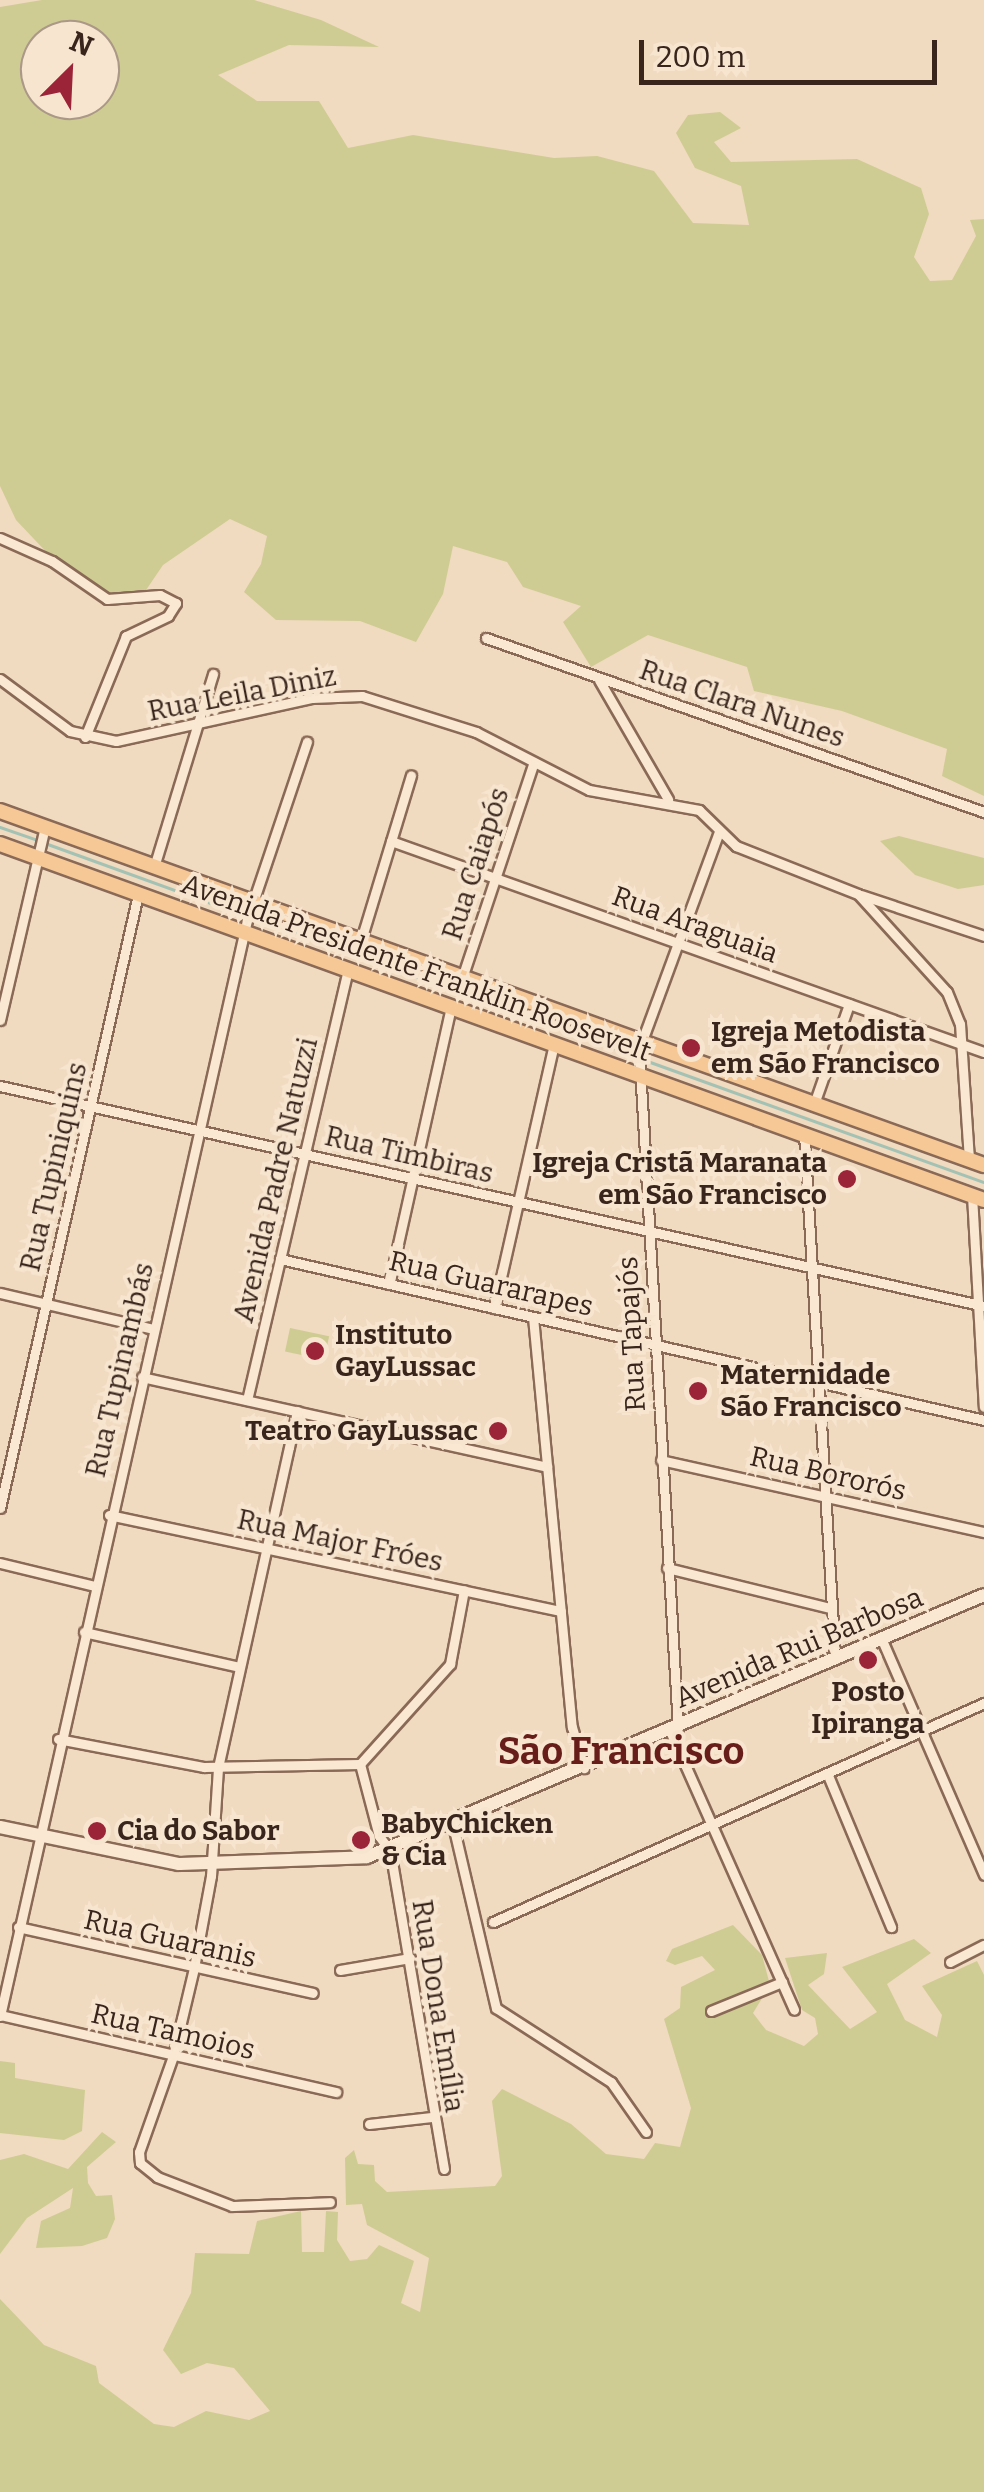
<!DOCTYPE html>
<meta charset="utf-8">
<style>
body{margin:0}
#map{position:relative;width:984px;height:2492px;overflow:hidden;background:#f0dac0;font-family:Bitter,serif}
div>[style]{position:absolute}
.green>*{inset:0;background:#cfcc93;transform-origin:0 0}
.stream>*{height:2.5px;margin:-1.25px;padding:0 1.25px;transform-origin:1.25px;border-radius:1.25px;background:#a3c2b4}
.roads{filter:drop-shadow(2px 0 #8a6a57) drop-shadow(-2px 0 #8a6a57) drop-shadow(0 2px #8a6a57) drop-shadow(0 -2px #8a6a57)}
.minor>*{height:9px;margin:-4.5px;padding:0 4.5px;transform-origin:4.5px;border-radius:4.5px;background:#fae8d3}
.secondary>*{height:12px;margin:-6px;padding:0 6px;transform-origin:6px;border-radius:6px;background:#fae8d3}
.primary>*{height:14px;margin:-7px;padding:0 7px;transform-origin:7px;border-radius:7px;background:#f6c895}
.dots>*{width:28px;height:28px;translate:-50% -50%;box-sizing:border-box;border:5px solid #f7e5cf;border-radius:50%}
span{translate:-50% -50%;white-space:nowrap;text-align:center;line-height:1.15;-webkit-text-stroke:8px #f7e5cf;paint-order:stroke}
.street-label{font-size:28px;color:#39251c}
.poi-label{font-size:28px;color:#39251c;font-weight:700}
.left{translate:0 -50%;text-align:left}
.right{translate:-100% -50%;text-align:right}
.district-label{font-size:38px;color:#671d19;font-weight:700}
.north{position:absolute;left:20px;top:20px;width:100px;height:100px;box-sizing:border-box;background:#f7e5cf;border:2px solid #ab9887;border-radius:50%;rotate:24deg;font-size:28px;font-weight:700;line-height:40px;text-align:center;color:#39251c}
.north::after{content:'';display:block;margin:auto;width:35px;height:45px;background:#9c2438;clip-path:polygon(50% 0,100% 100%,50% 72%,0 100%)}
.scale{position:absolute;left:639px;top:40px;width:298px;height:45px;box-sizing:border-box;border:5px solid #39251c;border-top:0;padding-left:12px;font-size:30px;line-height:35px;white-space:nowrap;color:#39251c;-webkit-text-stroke:8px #f7e5cf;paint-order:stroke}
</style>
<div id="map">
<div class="green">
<i style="clip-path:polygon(evenodd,42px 0,254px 0,321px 20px,379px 47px,289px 45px,218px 75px,257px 101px,319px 101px,348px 148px,413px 135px,554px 158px,597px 156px,654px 171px,693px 223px,749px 225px,741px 186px,695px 168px,676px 133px,688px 115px,720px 112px,741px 128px,714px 142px,731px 162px,857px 159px,921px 188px,929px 214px,914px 257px,930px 281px,952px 280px,976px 236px,970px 220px,984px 219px,984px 796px,942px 776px,947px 749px,842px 711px,754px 691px,747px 667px,648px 635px,591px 667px,563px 622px,581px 606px,523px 587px,507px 562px,453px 546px,443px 594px,416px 642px,360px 621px,276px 620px,244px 592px,261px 564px,267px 536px,230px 519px,163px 565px,142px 596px,106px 592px,52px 558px,16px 520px,0 486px,0 7px,42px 0,40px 40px,100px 40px,100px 100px,40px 100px,40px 40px)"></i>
<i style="clip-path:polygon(899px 836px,984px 858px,984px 885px,958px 889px,915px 875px,880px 841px)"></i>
<i style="left:290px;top:1328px;width:40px;height:24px;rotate:12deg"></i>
<i style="clip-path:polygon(733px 1925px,762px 1955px,770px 1985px,753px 2013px,766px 2030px,804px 2046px,818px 2034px,815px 2018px,802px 2010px,785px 1958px,827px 1953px,824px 1974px,808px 1985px,850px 2029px,877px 2012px,842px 1967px,914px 1939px,931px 1953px,887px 1984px,905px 2020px,937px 2037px,942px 2015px,922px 1986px,977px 1961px,984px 1975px,984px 2492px,0 2492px,0 2299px,44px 2345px,96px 2366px,99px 2383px,154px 2424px,174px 2427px,206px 2411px,249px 2420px,270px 2411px,234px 2368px,207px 2363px,181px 2374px,163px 2350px,191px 2293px,195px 2253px,249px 2254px,257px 2221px,301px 2211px,302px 2252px,324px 2252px,326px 2211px,338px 2212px,337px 2240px,350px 2261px,367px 2259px,379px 2245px,414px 2261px,401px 2303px,420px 2312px,429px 2258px,367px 2225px,362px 2204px,346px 2205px,345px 2158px,354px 2150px,358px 2164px,374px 2165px,375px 2181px,387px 2192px,495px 2186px,502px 2176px,492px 2101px,502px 2089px,571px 2124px,606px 2154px,644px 2159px,655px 2143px,680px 2147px,691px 2108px,664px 2019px,680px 2008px,681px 1987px,715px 1970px,702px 1956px,675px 1965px,666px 1961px,672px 1949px)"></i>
<i style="clip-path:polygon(0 2061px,15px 2063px,15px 2078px,85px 2090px,82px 2131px,64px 2140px,0 2133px)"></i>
<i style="clip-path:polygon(102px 2132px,116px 2142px,87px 2167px,88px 2183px,96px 2196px,112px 2195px,115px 2219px,107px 2238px,82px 2246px,36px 2248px,41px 2221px,70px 2208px,73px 2188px,27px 2218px,0 2254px,0 2160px,24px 2154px,68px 2169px)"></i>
</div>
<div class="stream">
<i style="left:0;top:827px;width:39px;rotate:19deg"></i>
<i style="left:45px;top:843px;width:212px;rotate:19.9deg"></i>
<i style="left:252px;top:917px;width:407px;rotate:19.9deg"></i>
<i style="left:642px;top:1059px;width:363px;rotate:19.8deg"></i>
</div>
<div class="roads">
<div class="minor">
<i style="left:0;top:538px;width:57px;rotate:23.9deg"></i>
<i style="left:52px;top:561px;width:67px;rotate:34.6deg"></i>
<i style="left:107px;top:599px;width:53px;rotate:-4.3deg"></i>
<i style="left:160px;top:595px;width:18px;rotate:27deg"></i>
<i style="left:176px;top:603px;width:15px;rotate:122deg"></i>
<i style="left:168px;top:616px;width:47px;rotate:154.5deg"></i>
<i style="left:126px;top:636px;width:109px;rotate:112.1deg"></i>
<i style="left:486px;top:638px;width:528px;rotate:19.26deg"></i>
<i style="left:0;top:679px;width:87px;rotate:36.6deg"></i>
<i style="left:70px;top:731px;width:47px;rotate:12.3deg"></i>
<i style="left:116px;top:741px;width:201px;rotate:-12.4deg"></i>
<i style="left:312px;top:698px;width:50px;rotate:-2.3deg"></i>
<i style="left:362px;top:696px;width:120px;rotate:17.5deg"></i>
<i style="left:476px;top:732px;width:127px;rotate:27.2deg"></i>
<i style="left:589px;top:790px;width:112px;rotate:10.3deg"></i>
<i style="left:699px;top:810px;width:52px;rotate:44.2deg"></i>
<i style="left:736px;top:846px;width:131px;rotate:21.5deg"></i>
<i style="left:858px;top:894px;width:132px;rotate:47.8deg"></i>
<i style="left:947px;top:992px;width:35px;rotate:68deg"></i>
<i style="left:960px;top:1024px;width:136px;rotate:86.2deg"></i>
<i style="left:599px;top:680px;width:138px;rotate:59.9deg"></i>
<i style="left:391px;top:841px;width:629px;rotate:19.59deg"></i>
<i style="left:154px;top:867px;width:202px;rotate:-73deg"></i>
<i style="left:861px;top:895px;width:130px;rotate:18.4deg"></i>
<i style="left:361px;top:940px;width:172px;rotate:-73.1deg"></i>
<i style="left:462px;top:978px;width:225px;rotate:-71.6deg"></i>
<i style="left:0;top:1020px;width:198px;rotate:-76.9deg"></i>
<i style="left:0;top:1086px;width:1008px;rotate:12.6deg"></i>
<i style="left:814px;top:1104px;width:106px;rotate:-70.7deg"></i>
<i style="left:804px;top:1134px;width:526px;rotate:86.62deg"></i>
<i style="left:972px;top:1195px;width:212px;rotate:86.8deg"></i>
<i style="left:280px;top:1259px;width:722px;rotate:12.88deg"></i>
<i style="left:389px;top:1284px;width:284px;rotate:-77.4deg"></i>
<i style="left:0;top:1293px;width:158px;rotate:13.2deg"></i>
<i style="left:494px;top:1308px;width:271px;rotate:-77.2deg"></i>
<i style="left:533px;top:1317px;width:412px;rotate:84.6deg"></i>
<i style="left:572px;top:1727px;width:43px;rotate:73.7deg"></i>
<i style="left:142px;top:1377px;width:415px;rotate:12.5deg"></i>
<i style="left:247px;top:1400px;width:442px;rotate:-76.8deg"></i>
<i style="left:297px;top:1411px;width:366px;rotate:102.5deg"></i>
<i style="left:218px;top:1768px;width:108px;rotate:93.7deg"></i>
<i style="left:211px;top:1876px;width:94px;rotate:100.5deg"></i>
<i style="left:194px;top:1968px;width:90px;rotate:103.4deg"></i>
<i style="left:173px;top:2056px;width:102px;rotate:109.5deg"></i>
<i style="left:139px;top:2152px;width:11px;rotate:85deg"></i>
<i style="left:140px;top:2163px;width:22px;rotate:39deg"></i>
<i style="left:157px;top:2177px;width:80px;rotate:21.1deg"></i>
<i style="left:232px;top:2206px;width:98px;rotate:-2.3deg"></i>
<i style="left:661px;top:1460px;width:331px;rotate:12.6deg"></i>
<i style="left:0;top:1508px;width:629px;rotate:-77.33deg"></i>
<i style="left:109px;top:1515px;width:462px;rotate:12deg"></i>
<i style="left:0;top:1563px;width:97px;rotate:13.7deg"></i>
<i style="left:667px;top:1568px;width:168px;rotate:13.8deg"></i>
<i style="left:84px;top:1632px;width:159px;rotate:12.7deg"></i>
<i style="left:882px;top:1640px;width:256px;rotate:66.5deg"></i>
<i style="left:678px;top:1728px;width:680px;rotate:-93.29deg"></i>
<i style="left:639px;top:1049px;width:231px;rotate:-69.8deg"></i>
<i style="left:670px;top:1731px;width:305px;rotate:66deg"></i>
<i style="left:58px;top:1739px;width:149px;rotate:10.9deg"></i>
<i style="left:204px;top:1767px;width:156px;rotate:-1.1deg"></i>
<i style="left:827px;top:1773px;width:167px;rotate:67.4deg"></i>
<i style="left:453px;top:1825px;width:188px;rotate:76.8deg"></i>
<i style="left:496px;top:2008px;width:137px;rotate:32.8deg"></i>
<i style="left:611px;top:2082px;width:61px;rotate:55deg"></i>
<i style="left:493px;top:1922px;width:538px;rotate:-24.04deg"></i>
<i style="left:18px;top:1927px;width:302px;rotate:12.6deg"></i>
<i style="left:950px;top:1962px;width:38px;rotate:-27deg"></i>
<i style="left:340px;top:1970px;width:71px;rotate:-9.7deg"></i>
<i style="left:711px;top:2011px;width:77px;rotate:-22.2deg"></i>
<i style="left:0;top:2015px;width:345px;rotate:12.9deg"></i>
<i style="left:0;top:2016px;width:1123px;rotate:-77.3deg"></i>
<i style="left:247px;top:920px;width:188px;rotate:-71.4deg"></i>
<i style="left:369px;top:2124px;width:63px;rotate:-6.3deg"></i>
<i style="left:444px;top:2169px;width:323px;rotate:-99.6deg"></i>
<i style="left:390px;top:1851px;width:19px;rotate:-126deg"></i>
<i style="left:379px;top:1836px;width:74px;rotate:-104.8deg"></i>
<i style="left:360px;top:1764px;width:135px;rotate:-48deg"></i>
<i style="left:450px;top:1664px;width:75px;rotate:-79.3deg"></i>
</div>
<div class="secondary">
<i style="left:0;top:1827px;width:183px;rotate:11.7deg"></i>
<i style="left:179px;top:1864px;width:188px;rotate:-2.1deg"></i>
<i style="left:367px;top:1857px;width:670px;rotate:-23.01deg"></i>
</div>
<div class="primary">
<i style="left:0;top:811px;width:1046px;rotate:19.79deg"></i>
<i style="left:0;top:844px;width:1046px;rotate:19.89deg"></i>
</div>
</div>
<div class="dots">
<i style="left:691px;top:1048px;background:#9c2438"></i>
<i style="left:847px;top:1179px;background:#9c2438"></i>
<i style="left:315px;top:1351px;background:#9c2438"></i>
<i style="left:698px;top:1391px;background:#9c2438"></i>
<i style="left:498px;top:1431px;background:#9c2438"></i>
<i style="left:868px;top:1660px;background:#9c2438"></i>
<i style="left:97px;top:1831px;background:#9c2438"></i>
<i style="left:361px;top:1840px;background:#9c2438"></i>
</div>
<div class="street-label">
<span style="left:242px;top:694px;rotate:-11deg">Rua Leila Diniz</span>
<span style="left:742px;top:704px;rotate:19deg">Rua Clara Nunes</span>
<span style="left:476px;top:864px;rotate:-72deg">Rua Caiapós</span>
<span style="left:695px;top:925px;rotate:20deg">Rua Araguaia</span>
<span style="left:416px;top:968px;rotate:20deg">Avenida Presidente Franklin Roosevelt</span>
<span style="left:409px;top:1155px;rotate:13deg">Rua Timbiras</span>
<span style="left:54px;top:1167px;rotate:-77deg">Rua Tupiniquins</span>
<span style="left:276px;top:1180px;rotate:-77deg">Avenida Padre Natuzzi</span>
<span style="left:491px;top:1284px;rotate:13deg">Rua Guararapes</span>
<span style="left:632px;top:1334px;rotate:-93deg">Rua Tapajós</span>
<span style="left:120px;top:1370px;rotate:-77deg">Rua Tupinambás</span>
<span style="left:828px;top:1474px;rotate:13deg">Rua Bororós</span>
<span style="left:340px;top:1541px;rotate:12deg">Rua Major Fróes</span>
<span style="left:799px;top:1648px;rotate:-23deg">Avenida Rui Barbosa</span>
<span style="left:170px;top:1939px;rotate:13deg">Rua Guaranis</span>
<span style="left:438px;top:2006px;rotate:81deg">Rua Dona Emília</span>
<span style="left:173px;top:2032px;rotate:13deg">Rua Tamoios</span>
</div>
<div class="poi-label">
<span class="left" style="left:711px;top:1048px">Igreja Metodista<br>em São Francisco</span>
<span class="right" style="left:827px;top:1179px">Igreja Cristã Maranata<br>em São Francisco</span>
<span class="left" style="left:335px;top:1351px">Instituto<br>GayLussac</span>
<span class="left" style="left:720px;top:1391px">Maternidade<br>São Francisco</span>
<span class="right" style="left:478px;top:1431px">Teatro GayLussac</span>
<span style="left:868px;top:1708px">Posto<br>Ipiranga</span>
<span class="left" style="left:381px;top:1840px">BabyChicken<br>&amp; Cia</span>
<span class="left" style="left:117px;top:1831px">Cia do Sabor</span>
</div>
<div class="district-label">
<span style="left:621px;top:1752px">São Francisco</span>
</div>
<div class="north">N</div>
<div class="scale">200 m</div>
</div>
